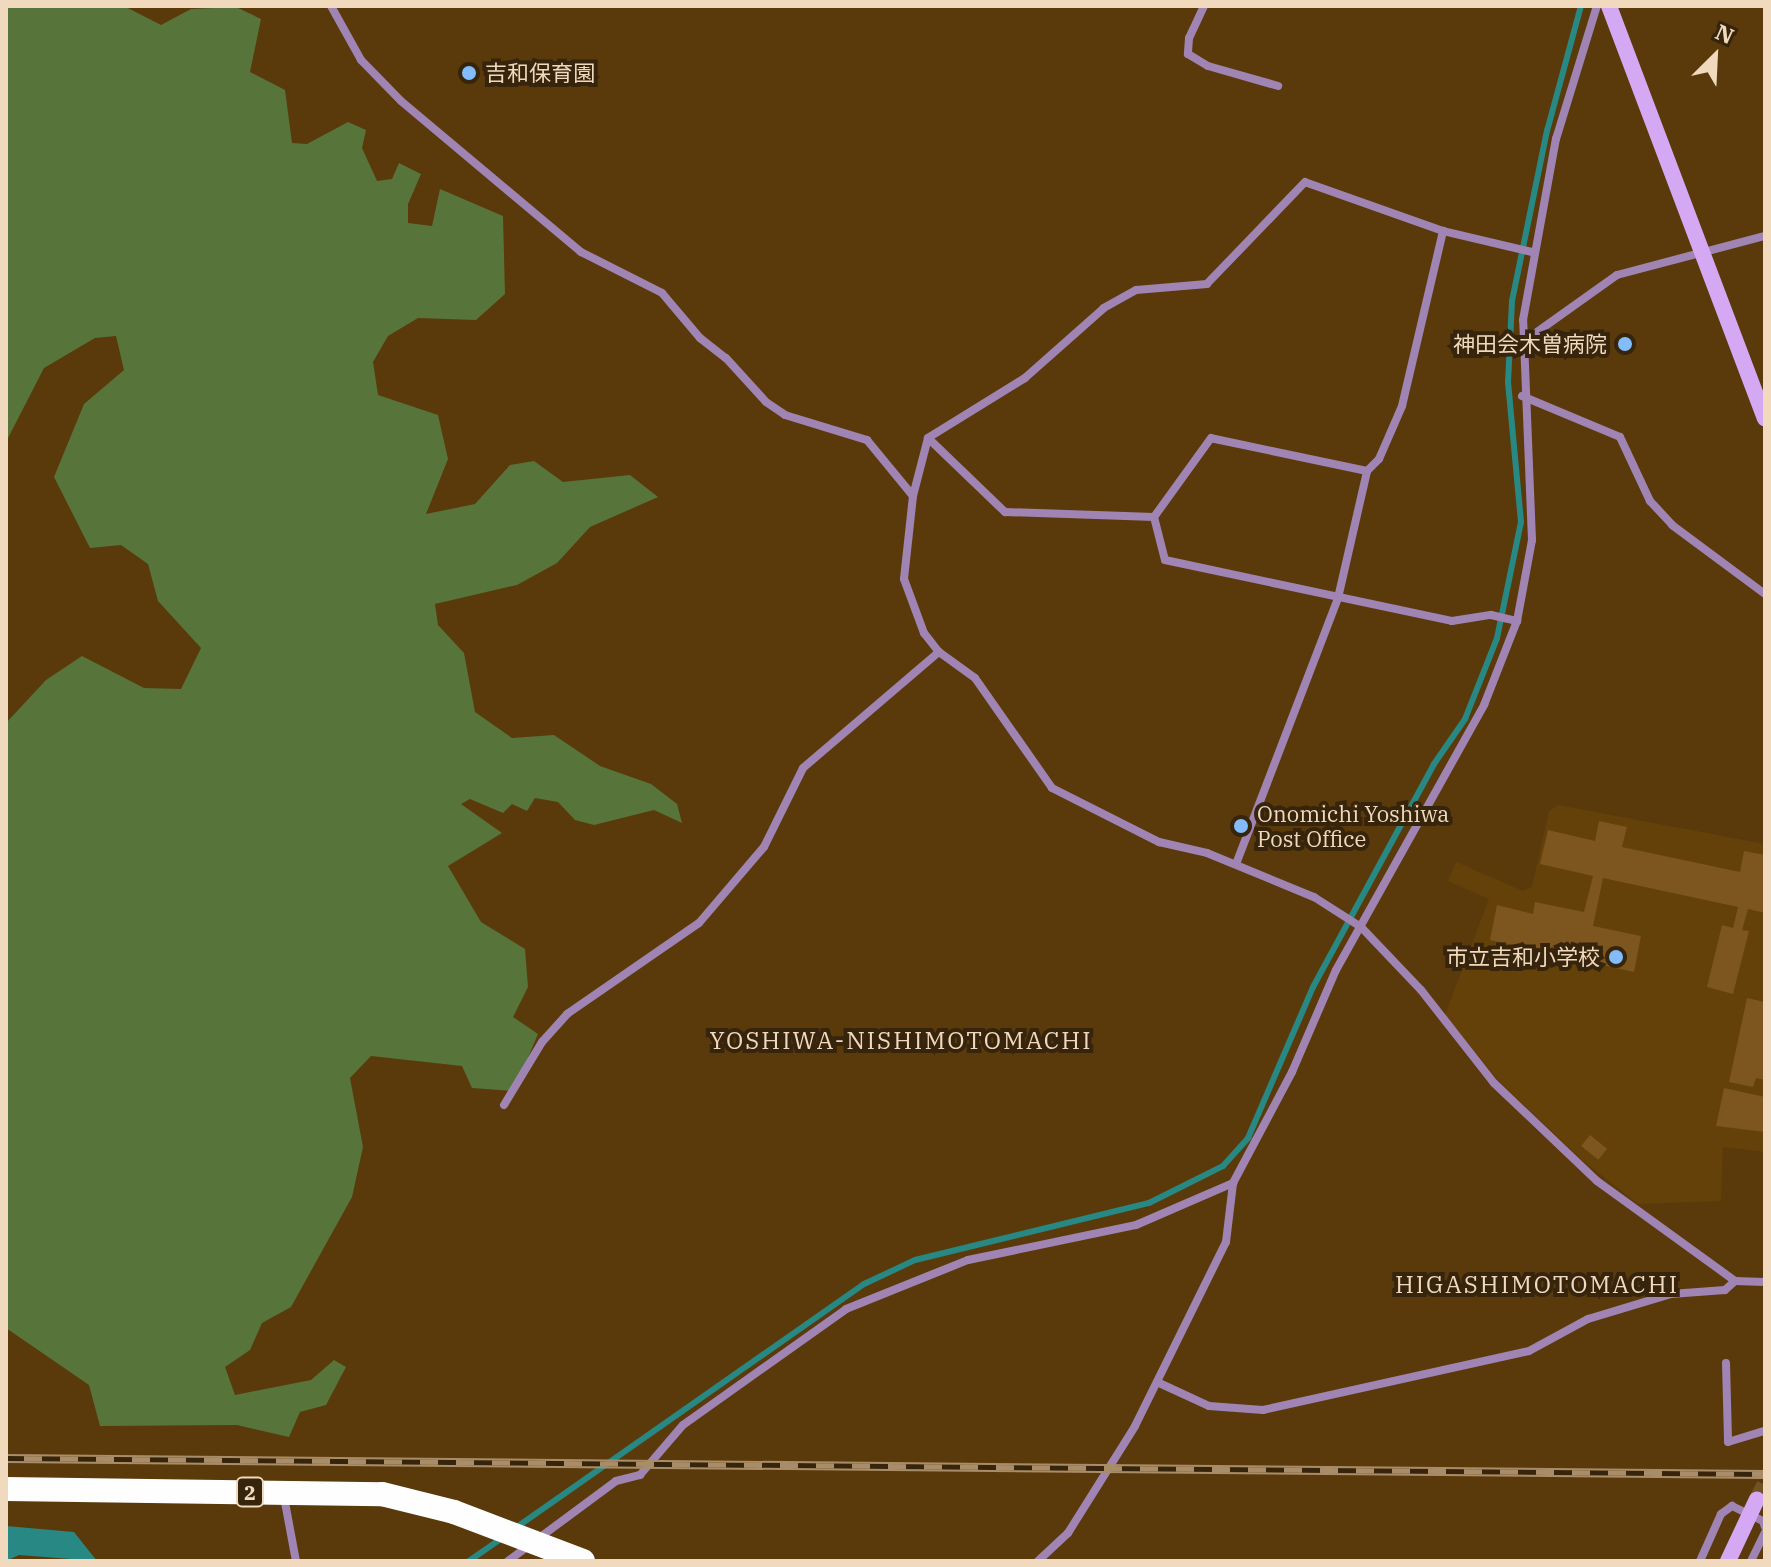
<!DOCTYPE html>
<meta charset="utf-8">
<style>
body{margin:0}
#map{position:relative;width:1771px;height:1567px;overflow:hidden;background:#5a3a0b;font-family:"IBM Plex Serif","Noto Sans JP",serif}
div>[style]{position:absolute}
.built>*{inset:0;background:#65410a}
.green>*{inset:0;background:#57743a}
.water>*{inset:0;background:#288884}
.stream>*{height:6px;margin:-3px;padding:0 3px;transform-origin:3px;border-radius:3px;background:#288884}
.building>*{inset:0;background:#7d551f;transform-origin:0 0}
.secondary-tunnel>*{height:16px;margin-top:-8px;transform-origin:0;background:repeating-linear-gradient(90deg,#715226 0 16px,transparent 0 24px)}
.street>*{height:8px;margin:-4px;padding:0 4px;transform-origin:4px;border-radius:4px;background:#a084b3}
.secondary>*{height:16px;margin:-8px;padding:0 8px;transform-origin:8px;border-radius:8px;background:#d5a8f4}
.highway>*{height:24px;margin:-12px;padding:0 12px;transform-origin:12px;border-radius:12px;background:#fefefe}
.rail>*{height:9px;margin-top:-4.5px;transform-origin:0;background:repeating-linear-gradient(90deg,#36240c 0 18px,#a98d68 0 36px);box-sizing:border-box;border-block:2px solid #a98d68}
.dots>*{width:22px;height:22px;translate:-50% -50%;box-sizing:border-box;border:4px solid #36240c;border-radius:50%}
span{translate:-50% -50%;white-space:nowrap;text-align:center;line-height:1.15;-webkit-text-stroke:8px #36240c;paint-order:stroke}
.shield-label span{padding:2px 6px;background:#36240c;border:2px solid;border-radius:6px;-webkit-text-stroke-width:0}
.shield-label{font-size:20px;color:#f1d9bd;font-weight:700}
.poi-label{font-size:22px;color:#f1d9bd}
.left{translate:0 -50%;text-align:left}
.right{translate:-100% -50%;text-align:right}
.neighbourhood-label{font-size:24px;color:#f1d9bd;letter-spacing:2px}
.frame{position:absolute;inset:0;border:8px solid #f1d9bd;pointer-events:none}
.north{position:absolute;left:1675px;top:16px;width:80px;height:80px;-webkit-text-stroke:6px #36240c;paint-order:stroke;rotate:24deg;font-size:22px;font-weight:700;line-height:32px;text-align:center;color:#f1d9bd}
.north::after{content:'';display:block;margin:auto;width:28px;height:36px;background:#f1d9bd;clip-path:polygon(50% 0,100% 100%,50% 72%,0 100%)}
</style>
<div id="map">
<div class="built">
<i style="clip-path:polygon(1558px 805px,1765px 844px,1765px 1152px,1723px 1147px,1721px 1201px,1638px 1204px,1582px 1160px,1498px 1080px,1445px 1015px,1489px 899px,1448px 881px,1456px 862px,1523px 891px,1532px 887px,1549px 811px)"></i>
</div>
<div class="green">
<i style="clip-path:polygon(6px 6px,124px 6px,161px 25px,191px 9px,236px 7px,261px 19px,250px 72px,285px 90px,292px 143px,307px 144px,348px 122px,366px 130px,362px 148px,377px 181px,392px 179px,399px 163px,421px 174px,408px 204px,408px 223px,432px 226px,440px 189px,503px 216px,505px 294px,476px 320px,418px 318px,388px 336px,373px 362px,378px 395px,438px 415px,448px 459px,426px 514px,475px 504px,510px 465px,534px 461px,563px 482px,630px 475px,658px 497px,590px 527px,557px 563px,517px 585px,435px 604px,438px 625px,464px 653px,475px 712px,512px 738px,554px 735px,600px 766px,651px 784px,677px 804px,682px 823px,654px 810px,594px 825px,575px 820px,558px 802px,535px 798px,527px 811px,512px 804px,503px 813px,470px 799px,461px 804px,502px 833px,448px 866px,481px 922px,525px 949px,528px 987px,513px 1017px,538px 1034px,514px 1091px,472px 1088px,462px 1066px,371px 1056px,350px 1078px,363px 1147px,352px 1197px,291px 1307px,262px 1323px,250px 1350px,225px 1367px,235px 1395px,311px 1380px,334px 1360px,346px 1367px,326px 1405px,300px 1412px,289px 1437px,237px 1425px,100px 1426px,89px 1385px,6px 1328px,6px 723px,46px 680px,82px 656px,144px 688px,181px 689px,201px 648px,158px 601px,148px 564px,121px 545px,90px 548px,54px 477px,84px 404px,124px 370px,116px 336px,95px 338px,44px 368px,6px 442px)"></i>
</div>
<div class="water">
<i style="clip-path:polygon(6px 1526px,74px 1532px,97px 1561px,19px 1555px,6px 1561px)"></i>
</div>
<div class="stream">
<i style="left:514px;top:1529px;width:427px;rotate:-35deg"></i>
<i style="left:864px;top:1284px;width:56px;rotate:-25.2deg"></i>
<i style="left:915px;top:1260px;width:241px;rotate:-13.7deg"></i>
<i style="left:1149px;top:1203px;width:83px;rotate:-26.6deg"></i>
<i style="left:1223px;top:1166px;width:38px;rotate:-48deg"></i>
<i style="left:1248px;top:1138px;width:164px;rotate:-66.7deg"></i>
<i style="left:1313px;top:987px;width:254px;rotate:-61.5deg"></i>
<i style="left:1434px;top:764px;width:55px;rotate:-55.4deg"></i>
<i style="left:1465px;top:719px;width:87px;rotate:-68.4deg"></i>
<i style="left:1497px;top:638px;width:118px;rotate:-78.3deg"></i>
<i style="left:1521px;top:522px;width:140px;rotate:-95.3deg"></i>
<i style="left:1508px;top:383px;width:82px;rotate:-87.2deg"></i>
<i style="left:1512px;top:301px;width:174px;rotate:-78.4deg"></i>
<i style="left:1547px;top:131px;width:130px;rotate:-74.8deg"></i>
<i style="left:469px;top:1561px;width:40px;rotate:-34.9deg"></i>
</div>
<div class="building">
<i style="clip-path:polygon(1599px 821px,1627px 827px,1622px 847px,1740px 872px,1744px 851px,1765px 855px,1765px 913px,1748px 909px,1742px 930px,1749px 931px,1733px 994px,1707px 987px,1722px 925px,1733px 928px,1738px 907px,1603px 878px,1593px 926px,1641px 936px,1634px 972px,1490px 940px,1497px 905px,1533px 914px,1535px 902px,1584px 912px,1593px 876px,1540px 864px,1548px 830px,1595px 841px)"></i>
<i style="clip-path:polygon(1747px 998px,1765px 1002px,1765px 1080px,1756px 1078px,1753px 1087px,1729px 1082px)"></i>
<i style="clip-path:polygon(1724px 1088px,1765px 1097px,1765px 1132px,1716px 1126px)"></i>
<i style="left:1590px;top:1135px;width:22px;height:14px;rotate:39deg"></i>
</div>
<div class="secondary-tunnel">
<i style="left:1757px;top:1499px;width:17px;rotate:-62deg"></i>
</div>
<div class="street">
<i style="left:331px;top:6px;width:62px;rotate:60.9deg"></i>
<i style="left:361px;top:60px;width:57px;rotate:45.7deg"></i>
<i style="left:401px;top:101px;width:235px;rotate:40deg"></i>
<i style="left:581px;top:252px;width:91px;rotate:26.8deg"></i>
<i style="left:662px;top:293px;width:59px;rotate:49.8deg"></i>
<i style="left:700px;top:338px;width:33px;rotate:38deg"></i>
<i style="left:726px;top:358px;width:59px;rotate:47.7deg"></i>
<i style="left:766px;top:402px;width:23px;rotate:34deg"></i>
<i style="left:785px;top:415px;width:86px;rotate:17deg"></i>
<i style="left:867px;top:440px;width:72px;rotate:50.6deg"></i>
<i style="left:1204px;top:6px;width:35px;rotate:115deg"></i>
<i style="left:1189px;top:38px;width:16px;rotate:94deg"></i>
<i style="left:1188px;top:54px;width:23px;rotate:31deg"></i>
<i style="left:1208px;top:66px;width:73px;rotate:15.9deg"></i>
<i style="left:1532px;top:252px;width:91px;rotate:-166.7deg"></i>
<i style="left:1443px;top:231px;width:146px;rotate:-160.5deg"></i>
<i style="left:1305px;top:182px;width:141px;rotate:133.9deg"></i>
<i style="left:1207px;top:284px;width:71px;rotate:175.2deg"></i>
<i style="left:1136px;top:290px;width:37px;rotate:151deg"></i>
<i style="left:1104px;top:308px;width:106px;rotate:138.5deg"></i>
<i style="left:1025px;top:378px;width:114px;rotate:148.3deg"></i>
<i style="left:928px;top:438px;width:60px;rotate:104.5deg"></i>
<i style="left:913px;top:496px;width:83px;rotate:96.2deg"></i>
<i style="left:904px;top:579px;width:58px;rotate:69.7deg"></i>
<i style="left:924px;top:633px;width:24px;rotate:52deg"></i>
<i style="left:939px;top:652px;width:44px;rotate:35.8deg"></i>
<i style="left:975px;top:678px;width:134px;rotate:55deg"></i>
<i style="left:1052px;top:788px;width:120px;rotate:26.8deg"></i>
<i style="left:1159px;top:842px;width:49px;rotate:12.9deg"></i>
<i style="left:1207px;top:853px;width:116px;rotate:22.4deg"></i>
<i style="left:1314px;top:897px;width:56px;rotate:32.6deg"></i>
<i style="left:1361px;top:927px;width:87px;rotate:46.4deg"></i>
<i style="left:1421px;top:990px;width:118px;rotate:51.9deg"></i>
<i style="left:1494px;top:1083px;width:142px;rotate:43.6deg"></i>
<i style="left:1597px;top:1181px;width:170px;rotate:35.9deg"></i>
<i style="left:1735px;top:1281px;width:30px;rotate:2deg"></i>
<i style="left:1523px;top:342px;width:115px;rotate:-35.5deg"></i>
<i style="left:1617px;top:275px;width:153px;rotate:-14.8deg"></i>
<i style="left:1522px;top:396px;width:106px;rotate:22.7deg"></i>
<i style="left:1620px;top:437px;width:71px;rotate:64.9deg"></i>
<i style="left:1650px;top:501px;width:33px;rotate:47deg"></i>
<i style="left:1672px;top:525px;width:116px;rotate:36.6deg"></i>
<i style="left:928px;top:438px;width:107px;rotate:43.9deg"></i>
<i style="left:1005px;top:512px;width:149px;rotate:1.9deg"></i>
<i style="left:1367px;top:471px;width:159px;rotate:-168.1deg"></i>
<i style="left:1211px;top:438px;width:97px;rotate:125.8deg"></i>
<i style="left:1154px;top:517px;width:44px;rotate:75.7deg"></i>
<i style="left:1165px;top:560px;width:293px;rotate:12deg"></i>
<i style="left:1452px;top:621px;width:39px;rotate:-9deg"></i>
<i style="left:1491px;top:615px;width:27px;rotate:13deg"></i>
<i style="left:1236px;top:864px;width:285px;rotate:-69deg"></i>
<i style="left:1338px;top:598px;width:130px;rotate:-77.1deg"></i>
<i style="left:1367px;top:471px;width:17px;rotate:-45deg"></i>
<i style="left:1379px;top:459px;width:58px;rotate:-66.5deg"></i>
<i style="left:1402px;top:406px;width:180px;rotate:-76.8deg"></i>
<i style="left:504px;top:1105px;width:74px;rotate:-58.9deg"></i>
<i style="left:542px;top:1042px;width:38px;rotate:-48deg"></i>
<i style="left:567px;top:1014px;width:160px;rotate:-34.6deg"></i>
<i style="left:699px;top:923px;width:100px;rotate:-49.5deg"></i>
<i style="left:764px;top:847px;width:88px;rotate:-63.7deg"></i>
<i style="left:803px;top:768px;width:179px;rotate:-40.5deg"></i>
<i style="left:1726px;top:1363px;width:79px;rotate:88.5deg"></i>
<i style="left:1728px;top:1442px;width:38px;rotate:-17deg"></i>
<i style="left:1157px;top:1382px;width:57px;rotate:24.8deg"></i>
<i style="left:1209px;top:1406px;width:54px;rotate:4.2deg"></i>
<i style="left:1263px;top:1410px;width:272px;rotate:-12.5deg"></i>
<i style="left:1529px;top:1351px;width:67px;rotate:-28.5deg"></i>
<i style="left:1588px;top:1319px;width:87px;rotate:-16.8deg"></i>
<i style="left:1671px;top:1294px;width:54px;rotate:-4.2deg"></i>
<i style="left:1725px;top:1290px;width:13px;rotate:-42deg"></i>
<i style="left:284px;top:1497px;width:65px;rotate:79.4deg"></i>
<i style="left:508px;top:1561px;width:134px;rotate:-36.5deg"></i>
<i style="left:616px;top:1481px;width:25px;rotate:-14deg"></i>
<i style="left:640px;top:1475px;width:66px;rotate:-49.3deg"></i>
<i style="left:683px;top:1425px;width:200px;rotate:-35.4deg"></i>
<i style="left:846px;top:1309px;width:131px;rotate:-21.9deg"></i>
<i style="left:968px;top:1260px;width:172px;rotate:-11.8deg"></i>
<i style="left:1136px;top:1225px;width:106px;rotate:-23.4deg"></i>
<i style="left:1038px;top:1561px;width:41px;rotate:-43deg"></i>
<i style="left:1068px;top:1533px;width:126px;rotate:-57.9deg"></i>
<i style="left:1135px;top:1426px;width:205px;rotate:-63.7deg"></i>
<i style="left:1226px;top:1242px;width:59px;rotate:-83.2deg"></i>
<i style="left:1233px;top:1183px;width:126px;rotate:-62deg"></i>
<i style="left:1292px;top:1072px;width:111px;rotate:-66.7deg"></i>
<i style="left:1336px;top:970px;width:304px;rotate:-60.8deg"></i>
<i style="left:1484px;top:705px;width:90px;rotate:-68.6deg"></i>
<i style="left:1517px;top:621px;width:82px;rotate:-79.5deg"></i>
<i style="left:1532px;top:540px;width:220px;rotate:-92.3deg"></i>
<i style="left:1523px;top:320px;width:184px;rotate:-79.7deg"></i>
<i style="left:1556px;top:139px;width:139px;rotate:-72.9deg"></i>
<i style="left:1700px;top:1561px;width:51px;rotate:-65.9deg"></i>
<i style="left:1721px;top:1514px;width:14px;rotate:-36deg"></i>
<i style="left:1732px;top:1506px;width:34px;rotate:26deg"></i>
<i style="left:1763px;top:1521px;width:6px;rotate:72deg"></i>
<i style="left:1751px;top:1561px;width:32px;rotate:-64deg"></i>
</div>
<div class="secondary">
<i style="left:1609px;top:6px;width:441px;rotate:69.3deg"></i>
<i style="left:1728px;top:1561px;width:68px;rotate:-64.9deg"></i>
</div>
<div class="highway">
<i style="left:6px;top:1489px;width:376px;rotate:0.8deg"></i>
<i style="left:382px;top:1494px;width:74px;rotate:14deg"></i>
<i style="left:454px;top:1512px;width:138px;rotate:20.8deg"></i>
</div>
<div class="rail">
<i style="left:6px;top:1458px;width:1759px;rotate:0.52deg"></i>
</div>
<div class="dots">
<i style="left:469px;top:73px;background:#82bcfa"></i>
<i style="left:1625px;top:344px;background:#82bcfa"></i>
<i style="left:1241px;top:826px;background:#82bcfa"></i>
<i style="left:1616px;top:957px;background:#82bcfa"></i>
</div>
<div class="shield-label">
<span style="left:250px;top:1492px">2</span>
</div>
<div class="poi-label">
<span class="left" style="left:485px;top:73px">吉和保育園</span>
<span class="right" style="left:1607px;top:344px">神田会木曽病院</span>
<span class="left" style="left:1257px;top:826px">Onomichi Yoshiwa<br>Post Office</span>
<span class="right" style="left:1600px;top:957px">市立吉和小学校</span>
</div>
<div class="neighbourhood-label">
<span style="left:901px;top:1041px">YOSHIWA-NISHIMOTOMACHI</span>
<span style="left:1537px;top:1285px">HIGASHIMOTOMACHI</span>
</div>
<div class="frame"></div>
<div class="north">N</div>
</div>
